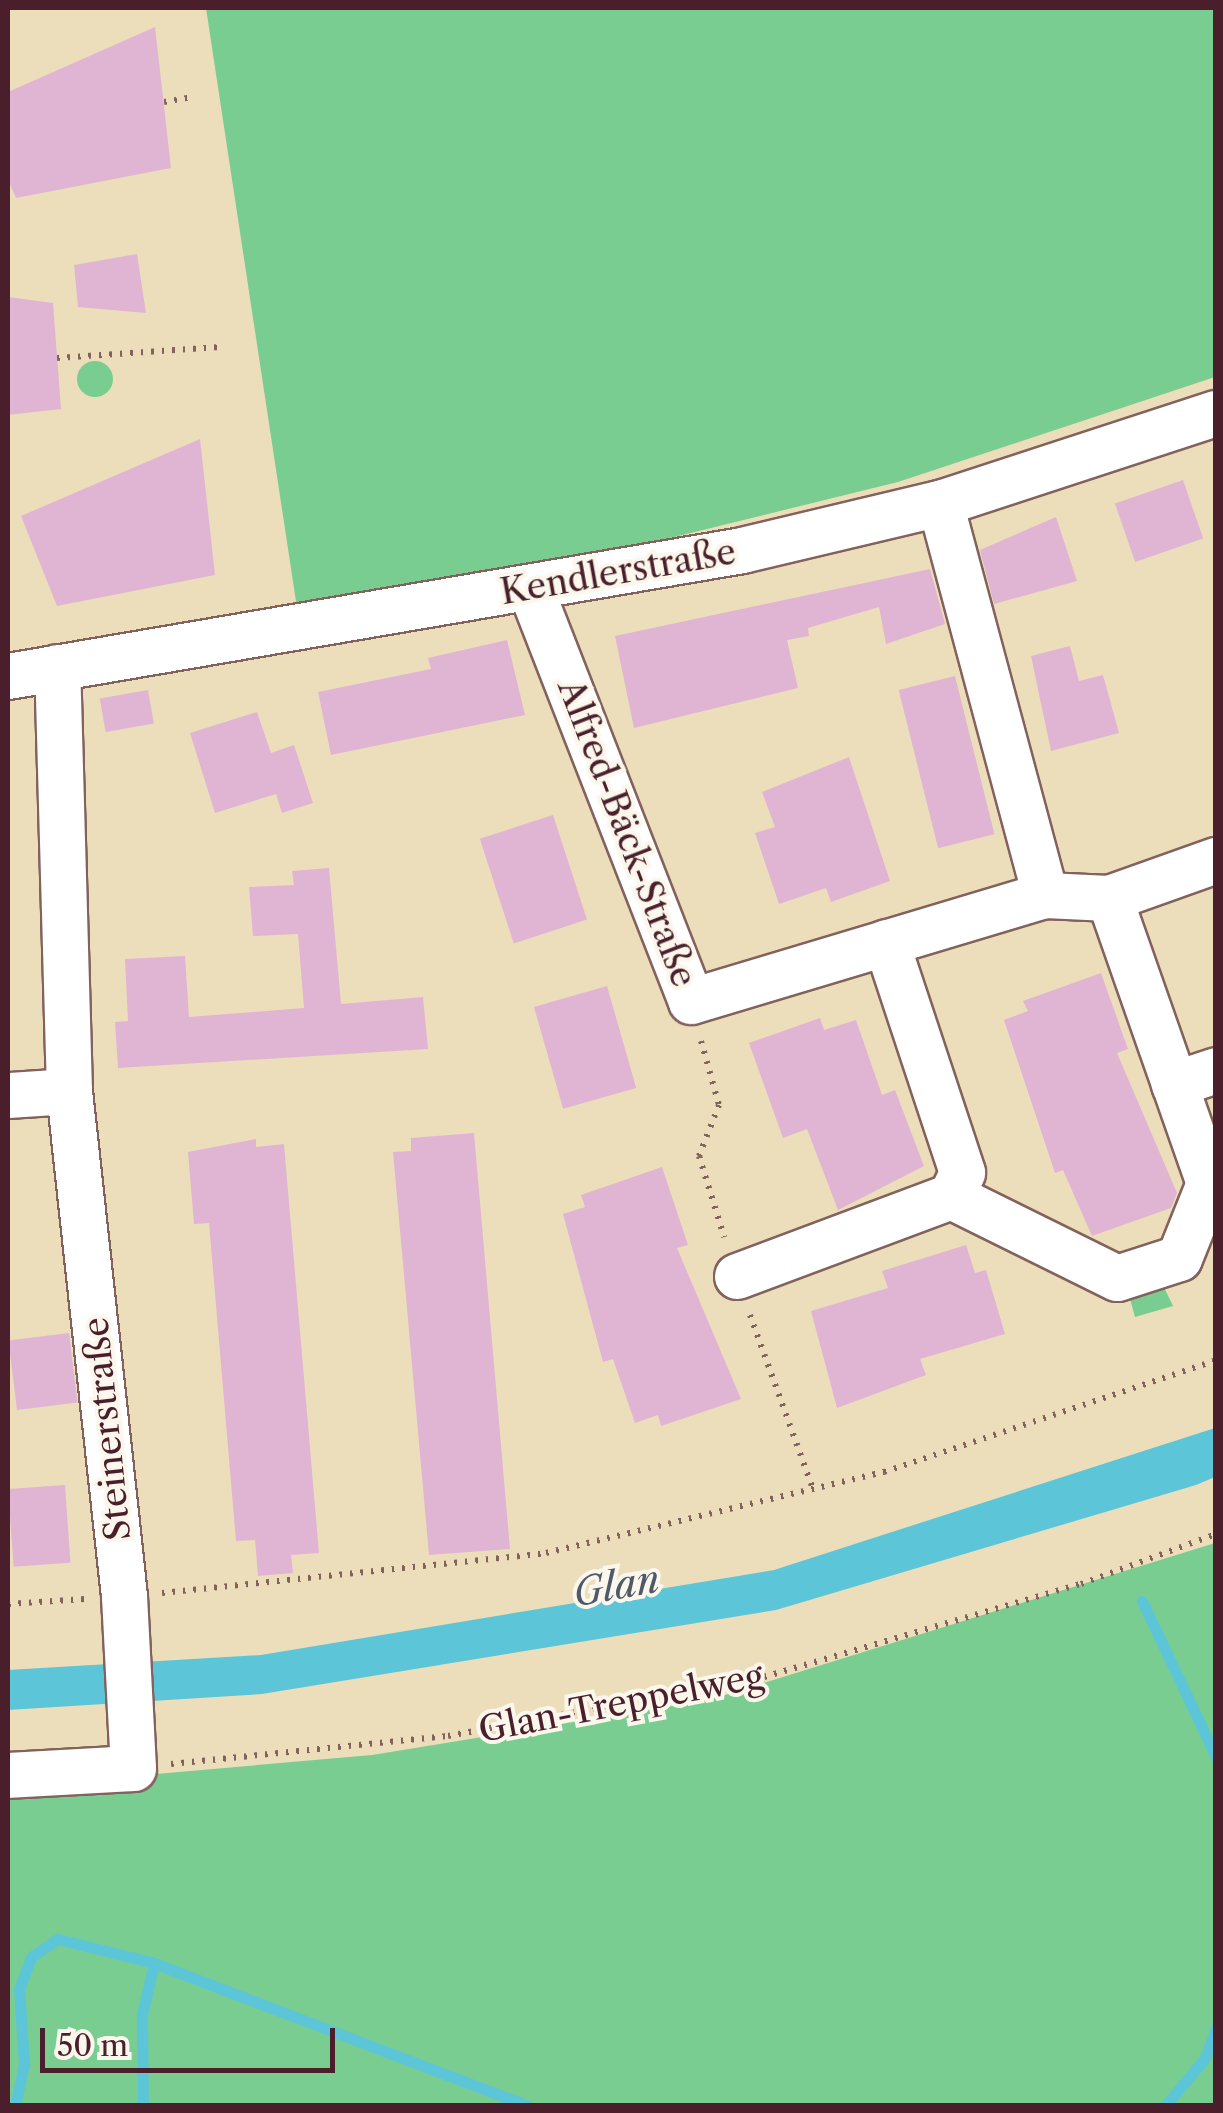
<!DOCTYPE html>
<meta charset="utf-8">
<style>
body{margin:0}
#map{position:relative;width:1223px;height:2113px;overflow:hidden;background:#ecdeba;font-family:"Libre Caslon Text",serif}
div>[style]{position:absolute}
.green>*{inset:0;background:#7acd90}
.round{border-radius:50%}
.water>*{inset:0;background:#5cc5d8}
.stream>*{height:11px;margin:-5.5px;padding:0 5.5px;transform-origin:5.5px;border-radius:5.5px;background:#5cc5d8}
.building>*{inset:0;background:#e0b5d4;transform-origin:0 0}
.path>*{height:6px;margin-top:-3px;transform-origin:0;background:repeating-linear-gradient(90deg,#83625d 0 2.5px,transparent 0 10.5px)}
.roads{filter:drop-shadow(2px 0 #83625d) drop-shadow(-2px 0 #83625d) drop-shadow(0 2px #83625d) drop-shadow(0 -2px #83625d)}
.minor>*{height:45px;margin:-22.5px;padding:0 22.5px;transform-origin:22.5px;border-radius:22.5px;background:#fff}
span{translate:-50% -50%;white-space:nowrap;text-align:center;line-height:1.15;-webkit-text-stroke:8px #fbf7ec;paint-order:stroke}
.street-label{font-size:35px;color:#4a1f2b}
.water-label{font-size:38px;color:#505968;font-style:italic}
.frame{position:absolute;inset:0;border:10px solid #4a1f2b;pointer-events:none}
.scale{position:absolute;left:40px;top:2028px;width:295px;height:45px;box-sizing:border-box;border:5px solid #4a1f2b;border-top:0;padding-left:12px;font-size:30px;line-height:35px;white-space:nowrap;color:#4a1f2b;-webkit-text-stroke:8px #fbf7ec;paint-order:stroke}
</style>
<div id="map">
<div class="green">
<i style="clip-path:polygon(206px 8px,1215px 8px,1215px 377px,898px 482px,662px 540px,297px 608px)"></i>
<i class="round" style="left:77px;top:361px;width:36px;height:36px"></i>
<i style="clip-path:polygon(1161px 1281px,1173px 1306px,1135px 1317px,1129px 1295px)"></i>
<i style="clip-path:polygon(1215px 1543px,1215px 2105px,8px 2106px,8px 1787px,372px 1755px,709px 1700px)"></i>
</div>
<div class="water">
<i style="clip-path:polygon(1215px 1428px,1215px 1477px,1196px 1485px,776px 1610px,262px 1694px,8px 1710px,8px 1670px,261px 1655px,774px 1570px)"></i>
</div>
<div class="stream">
<i style="left:1142px;top:1601px;width:173px;rotate:64.6deg"></i>
<i style="left:15px;top:2106px;width:43px;rotate:-77.9deg"></i>
<i style="left:24px;top:2064px;width:75px;rotate:-93.8deg"></i>
<i style="left:19px;top:1989px;width:34px;rotate:-69deg"></i>
<i style="left:31px;top:1957px;width:32px;rotate:-34deg"></i>
<i style="left:58px;top:1939px;width:99px;rotate:14deg"></i>
<i style="left:154px;top:1963px;width:400px;rotate:20.9deg"></i>
<i style="left:143px;top:2106px;width:92px;rotate:-90.6deg"></i>
<i style="left:142px;top:2014px;width:52px;rotate:-76.8deg"></i>
<i style="left:1165px;top:2106px;width:62px;rotate:-50.2deg"></i>
<i style="left:1205px;top:2058px;width:33px;rotate:-70deg"></i>
</div>
<div class="building">
<i style="clip-path:polygon(155px 27px,171px 168px,16px 198px,8px 180px,8px 92px)"></i>
<i style="clip-path:polygon(137px 254px,146px 313px,78px 307px,74px 265px)"></i>
<i style="clip-path:polygon(8px 297px,53px 303px,61px 409px,8px 415px)"></i>
<i style="clip-path:polygon(200px 439px,215px 575px,57px 606px,21px 516px)"></i>
<i style="left:1183px;top:480px;width:62px;height:72px;rotate:71deg"></i>
<i style="clip-path:polygon(1056px 517px,1077px 581px,994px 604px,980px 550px)"></i>
<i style="clip-path:polygon(930px 569px,945px 624px,886px 644px,879px 607px,808px 628px,809px 636px,787px 640px,798px 688px,634px 728px,615px 636px)"></i>
<i style="clip-path:polygon(507px 640px,525px 715px,331px 755px,318px 692px,431px 669px,428px 658px)"></i>
<i style="clip-path:polygon(1070px 646px,1079px 681px,1103px 675px,1119px 733px,1051px 751px,1031px 656px)"></i>
<i style="left:955px;top:676px;width:163px;height:58px;rotate:76deg"></i>
<i style="left:148px;top:690px;width:34px;height:49px;rotate:80deg"></i>
<i style="clip-path:polygon(257px 712px,271px 753px,294px 745px,313px 803px,282px 813px,276px 794px,215px 813px,190px 733px)"></i>
<i style="clip-path:polygon(849px 757px,890px 881px,831px 902px,826px 888px,779px 904px,755px 833px,775px 827px,762px 792px)"></i>
<i style="left:553px;top:815px;width:110px;height:77px;rotate:72deg"></i>
<i style="clip-path:polygon(329px 868px,341px 1004px,423px 997px,428px 1049px,118px 1068px,115px 1022px,128px 1021px,125px 959px,185px 956px,189px 1017px,304px 1008px,298px 934px,253px 936px,249px 887px,294px 885px,292px 871px)"></i>
<i style="clip-path:polygon(1101px 973px,1128px 1049px,1117px 1053px,1177px 1193px,1171px 1208px,1092px 1236px,1063px 1170px,1055px 1173px,1004px 1020px,1028px 1011px,1023px 1001px)"></i>
<i style="left:607px;top:986px;width:106px;height:76px;rotate:74deg"></i>
<i style="clip-path:polygon(820px 1018px,824px 1030px,856px 1020px,882px 1095px,895px 1090px,924px 1166px,838px 1210px,807px 1129px,783px 1138px,749px 1043px)"></i>
<i style="clip-path:polygon(474px 1133px,510px 1549px,429px 1555px,393px 1152px,411px 1151px,411px 1138px)"></i>
<i style="clip-path:polygon(256px 1139px,256px 1147px,284px 1144px,319px 1553px,291px 1555px,293px 1573px,258px 1576px,255px 1540px,236px 1541px,209px 1223px,194px 1224px,188px 1152px)"></i>
<i style="clip-path:polygon(662px 1167px,688px 1245px,677px 1248px,741px 1399px,661px 1426px,658px 1415px,635px 1423px,613px 1359px,603px 1362px,563px 1214px,585px 1207px,581px 1195px)"></i>
<i style="clip-path:polygon(966px 1245px,975px 1273px,986px 1270px,1005px 1334px,920px 1359px,926px 1375px,837px 1408px,811px 1311px,888px 1288px,882px 1271px)"></i>
<i style="left:69px;top:1333px;width:70px;height:61px;rotate:83deg"></i>
<i style="left:65px;top:1485px;width:78px;height:57px;rotate:86deg"></i>
</div>
<div class="path">
<i style="left:164px;top:102px;width:28px;rotate:-10deg"></i>
<i style="left:57px;top:358px;width:163px;rotate:-3.9deg"></i>
<i style="left:701px;top:1041px;width:66px;rotate:74.3deg"></i>
<i style="left:719px;top:1105px;width:55px;rotate:111.4deg"></i>
<i style="left:699px;top:1156px;width:85px;rotate:72.8deg"></i>
<i style="left:750px;top:1315px;width:185px;rotate:70.1deg"></i>
<i style="left:162px;top:1593px;width:386px;rotate:-5.9deg"></i>
<i style="left:546px;top:1553px;width:348px;rotate:-13.5deg"></i>
<i style="left:884px;top:1472px;width:350px;rotate:-18.6deg"></i>
<i style="left:8px;top:1604px;width:77px;rotate:-3.7deg"></i>
<i style="left:171px;top:1764px;width:278px;rotate:-5.8deg"></i>
<i style="left:448px;top:1736px;width:321px;rotate:-10.6deg"></i>
<i style="left:764px;top:1677px;width:330px;rotate:-16.4deg"></i>
<i style="left:1081px;top:1584px;width:144px;rotate:-20.3deg"></i>
</div>
<div class="roads">
<div class="minor">
<i style="left:940px;top:503px;width:406px;rotate:75deg"></i>
<i style="left:1045px;top:895px;width:64px;rotate:2.7deg"></i>
<i style="left:1109px;top:898px;width:114px;rotate:-19.6deg"></i>
<i style="left:530px;top:588px;width:443px;rotate:68.7deg"></i>
<i style="left:691px;top:1001px;width:370px;rotate:-16.7deg"></i>
<i style="left:8px;top:676px;width:745px;rotate:-9.74deg"></i>
<i style="left:742px;top:550px;width:204px;rotate:-13.4deg"></i>
<i style="left:940px;top:503px;width:290px;rotate:-18.1deg"></i>
<i style="left:1174px;top:1084px;width:44px;rotate:-18.4deg"></i>
<i style="left:8px;top:1095px;width:61px;rotate:-3.8deg"></i>
<i style="left:951px;top:1196px;width:185px;rotate:26.3deg"></i>
<i style="left:1117px;top:1278px;width:65px;rotate:-17.9deg"></i>
<i style="left:1179px;top:1258px;width:81px;rotate:-68.2deg"></i>
<i style="left:1209px;top:1183px;width:302px;rotate:-109.3deg"></i>
<i style="left:737px;top:1276px;width:228px;rotate:-20.5deg"></i>
<i style="left:951px;top:1196px;width:26px;rotate:-65deg"></i>
<i style="left:962px;top:1172px;width:242px;rotate:-108.3deg"></i>
<i style="left:8px;top:1775px;width:125px;rotate:-3.2deg"></i>
<i style="left:133px;top:1768px;width:172px;rotate:-93deg"></i>
<i style="left:124px;top:1596px;width:508px;rotate:-96.22deg"></i>
<i style="left:69px;top:1091px;width:424px;rotate:-91.6deg"></i>
</div>
</div>
<div class="street-label">
<span style="left:618px;top:572px;rotate:-10deg">Kendlerstraße</span>
<span style="left:627px;top:833px;rotate:69deg">Alfred-Bäck-Straße</span>
<span style="left:107px;top:1429px;rotate:-96deg">Steinerstraße</span>
<span style="left:621px;top:1703px;rotate:-11deg">Glan-Treppelweg</span>
</div>
<div class="water-label">
<span style="left:616px;top:1586px;rotate:-10deg">Glan</span>
</div>
<div class="frame"></div>
<div class="scale">50 m</div>
</div>
